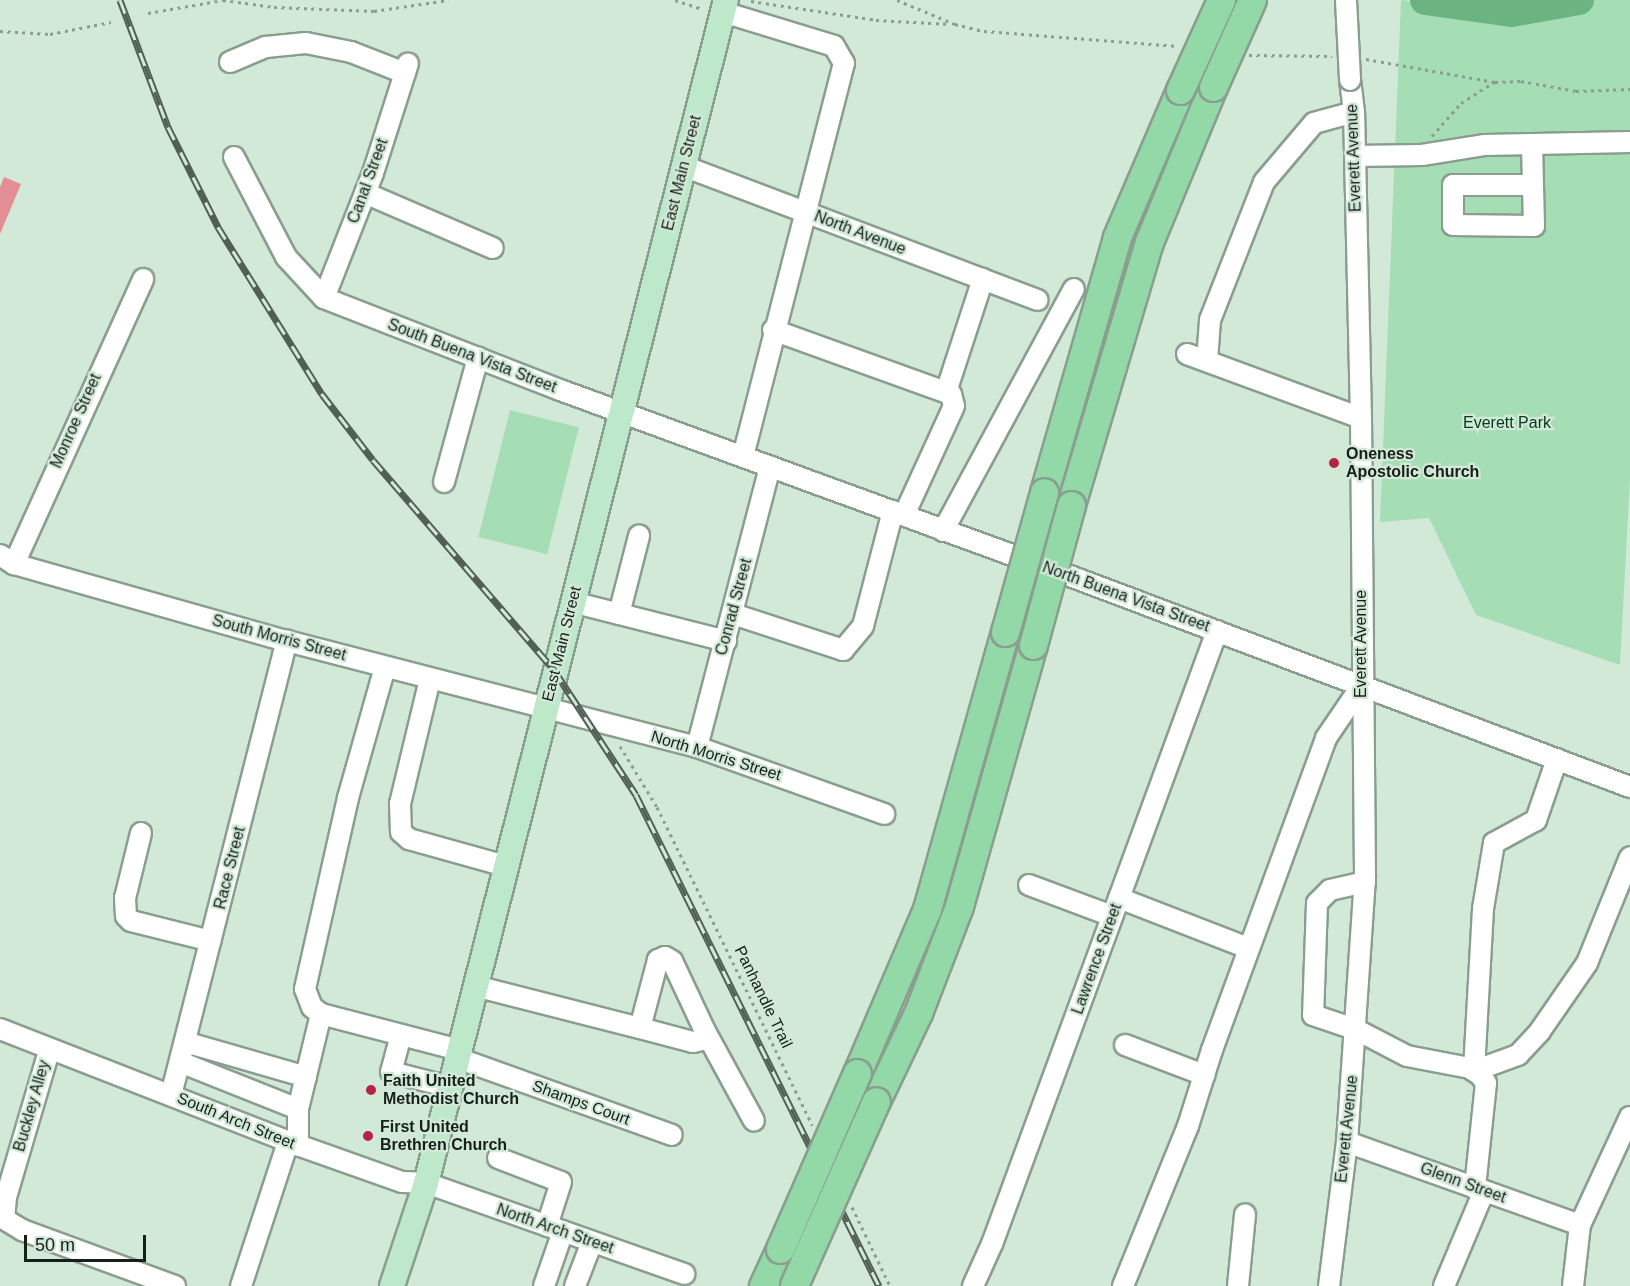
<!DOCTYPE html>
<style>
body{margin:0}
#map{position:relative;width:1630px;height:1286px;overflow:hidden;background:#d3e9d8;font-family:Arial,sans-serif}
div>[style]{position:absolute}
.green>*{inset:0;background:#a5deb5;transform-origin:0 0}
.river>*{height:30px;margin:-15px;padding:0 15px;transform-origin:15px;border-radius:15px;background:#6bb381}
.building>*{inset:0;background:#e38e94}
.path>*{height:3px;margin-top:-1.5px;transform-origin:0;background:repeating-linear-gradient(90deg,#8c9c8f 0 3px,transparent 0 7.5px)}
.roads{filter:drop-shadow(2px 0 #8a9e8f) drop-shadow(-2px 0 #8a9e8f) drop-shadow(0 2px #8a9e8f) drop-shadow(0 -2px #8a9e8f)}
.minor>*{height:20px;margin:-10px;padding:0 10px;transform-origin:10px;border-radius:10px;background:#fff}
.major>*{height:24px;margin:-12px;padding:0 12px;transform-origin:12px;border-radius:12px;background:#bee8ca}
.highway>*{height:27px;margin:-13.5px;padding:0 13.5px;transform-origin:13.5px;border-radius:13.5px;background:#92d9a7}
.rail>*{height:7px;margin-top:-3.5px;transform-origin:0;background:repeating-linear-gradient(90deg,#d3e9d8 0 14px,#525f55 0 28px);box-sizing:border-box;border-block:2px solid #525f55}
.bridges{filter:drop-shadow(2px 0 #8a9e8f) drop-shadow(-2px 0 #8a9e8f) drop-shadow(0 2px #8a9e8f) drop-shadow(0 -2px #8a9e8f)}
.minor-bridge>*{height:20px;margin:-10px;padding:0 10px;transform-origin:10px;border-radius:10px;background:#fff}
.highway-bridge>*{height:27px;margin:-13.5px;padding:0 13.5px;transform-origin:13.5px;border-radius:13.5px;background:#92d9a7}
.dots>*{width:16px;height:16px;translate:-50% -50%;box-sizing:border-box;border:3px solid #d3e9d8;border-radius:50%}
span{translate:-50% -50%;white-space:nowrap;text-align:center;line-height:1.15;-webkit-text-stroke:4.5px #d3e9d8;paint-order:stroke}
.street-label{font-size:16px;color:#171f19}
.park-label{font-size:16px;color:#003b1b}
.poi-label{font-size:16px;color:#171f19;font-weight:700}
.left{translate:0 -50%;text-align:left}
.scale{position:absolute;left:24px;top:1235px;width:122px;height:27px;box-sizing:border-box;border:3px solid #171f19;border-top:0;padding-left:8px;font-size:18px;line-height:21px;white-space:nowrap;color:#171f19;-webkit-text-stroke:4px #d3e9d8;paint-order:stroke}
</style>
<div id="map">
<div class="green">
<i style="clip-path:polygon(1401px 0,1511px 12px,1579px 0,1630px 0,1630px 478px,1620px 665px,1476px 615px,1429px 518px,1380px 522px)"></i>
<i style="left:510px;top:410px;width:71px;height:131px;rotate:14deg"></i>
</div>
<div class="river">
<i style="left:1425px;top:0;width:87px;rotate:7.9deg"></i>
<i style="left:1511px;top:12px;width:69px;rotate:-10deg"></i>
</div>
<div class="building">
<i style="clip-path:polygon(4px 177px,21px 184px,0 234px,0 187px)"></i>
</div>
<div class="path">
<i style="left:675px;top:0;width:29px;rotate:18deg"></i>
<i style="left:897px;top:0;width:63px;rotate:22.5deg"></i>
<i style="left:955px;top:24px;width:30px;rotate:14deg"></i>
<i style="left:984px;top:31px;width:194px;rotate:4.4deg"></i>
<i style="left:751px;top:1px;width:126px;rotate:8.6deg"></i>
<i style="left:876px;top:20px;width:74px;rotate:3.1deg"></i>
<i style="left:148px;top:13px;width:76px;rotate:-9.8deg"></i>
<i style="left:223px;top:0;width:51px;rotate:7.8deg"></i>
<i style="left:274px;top:7px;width:100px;rotate:2.3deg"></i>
<i style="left:374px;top:11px;width:75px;rotate:-8.5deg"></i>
<i style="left:0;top:31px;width:50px;rotate:3.4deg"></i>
<i style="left:50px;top:34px;width:62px;rotate:-11.1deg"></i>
<i style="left:1249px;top:55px;width:83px;rotate:0.7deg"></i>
<i style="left:1366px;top:59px;width:131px;rotate:10.1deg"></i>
<i style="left:1432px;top:136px;width:44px;rotate:-48.7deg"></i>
<i style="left:1461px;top:103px;width:40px;rotate:-32deg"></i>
<i style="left:1495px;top:82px;width:26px;rotate:-2deg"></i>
<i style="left:1521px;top:81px;width:56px;rotate:10.3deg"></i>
<i style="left:1576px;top:91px;width:54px;rotate:-2.1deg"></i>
<i style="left:620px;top:746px;width:71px;rotate:58.8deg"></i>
<i style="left:657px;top:807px;width:354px;rotate:64deg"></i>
<i style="left:852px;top:1207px;width:88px;rotate:64.3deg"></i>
</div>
<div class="roads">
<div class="minor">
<i style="left:723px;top:12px;width:116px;rotate:17deg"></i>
<i style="left:834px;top:46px;width:20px;rotate:60deg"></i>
<i style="left:844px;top:63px;width:405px;rotate:104.4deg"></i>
<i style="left:230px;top:62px;width:39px;rotate:-23deg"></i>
<i style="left:266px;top:47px;width:40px;rotate:-5.7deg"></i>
<i style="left:306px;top:43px;width:46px;rotate:11.3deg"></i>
<i style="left:351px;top:52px;width:58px;rotate:21.3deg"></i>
<i style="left:1532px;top:144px;width:82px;rotate:88.6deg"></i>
<i style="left:1534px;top:226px;width:81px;rotate:-179.3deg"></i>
<i style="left:1453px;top:225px;width:40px;rotate:-90deg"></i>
<i style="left:1453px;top:185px;width:80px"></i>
<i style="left:1356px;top:156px;width:66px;rotate:-0.9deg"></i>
<i style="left:1422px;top:155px;width:64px;rotate:-9deg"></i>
<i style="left:1485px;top:145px;width:145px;rotate:-1.2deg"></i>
<i style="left:234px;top:157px;width:113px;rotate:62.5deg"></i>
<i style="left:286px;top:257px;width:56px;rotate:47.2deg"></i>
<i style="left:324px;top:298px;width:253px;rotate:21.3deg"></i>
<i style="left:560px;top:390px;width:551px;rotate:20.05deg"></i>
<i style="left:1078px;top:579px;width:590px;rotate:20.65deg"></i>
<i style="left:683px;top:166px;width:379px;rotate:20.7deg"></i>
<i style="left:365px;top:193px;width:139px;rotate:23.3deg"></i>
<i style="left:324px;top:298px;width:134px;rotate:-68.6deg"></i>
<i style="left:373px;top:173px;width:115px;rotate:-72.3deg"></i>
<i style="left:773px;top:330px;width:189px;rotate:19.8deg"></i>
<i style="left:951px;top:394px;width:12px;rotate:76deg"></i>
<i style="left:954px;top:406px;width:120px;rotate:114.6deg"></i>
<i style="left:1187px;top:354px;width:185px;rotate:20.2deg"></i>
<i style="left:1207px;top:361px;width:41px;rotate:-85.8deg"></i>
<i style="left:1210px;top:320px;width:148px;rotate:-68.6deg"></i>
<i style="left:1264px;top:182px;width:77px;rotate:-49.7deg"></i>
<i style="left:1314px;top:123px;width:41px;rotate:-15.4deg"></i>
<i style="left:946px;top:392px;width:119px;rotate:-71.9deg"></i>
<i style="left:444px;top:482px;width:129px;rotate:-74.7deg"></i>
<i style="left:943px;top:531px;width:275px;rotate:-61.6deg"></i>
<i style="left:0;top:555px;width:17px;rotate:33deg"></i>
<i style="left:14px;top:564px;width:284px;rotate:15.8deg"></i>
<i style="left:287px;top:641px;width:423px;rotate:14.5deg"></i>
<i style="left:697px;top:747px;width:199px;rotate:19.7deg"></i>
<i style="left:14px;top:564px;width:313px;rotate:-65.6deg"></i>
<i style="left:572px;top:602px;width:159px;rotate:14.2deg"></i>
<i style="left:619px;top:614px;width:81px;rotate:-75.6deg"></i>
<i style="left:733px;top:614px;width:116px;rotate:18.1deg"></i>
<i style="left:843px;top:650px;width:31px;rotate:-50deg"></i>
<i style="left:863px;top:626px;width:119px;rotate:-75.4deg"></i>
<i style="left:385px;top:667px;width:136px;rotate:105.8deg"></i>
<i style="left:348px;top:798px;width:196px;rotate:102.7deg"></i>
<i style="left:305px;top:989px;width:19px;rotate:69deg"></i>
<i style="left:312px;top:1007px;width:11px;rotate:38deg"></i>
<i style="left:321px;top:1014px;width:143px;rotate:14.6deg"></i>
<i style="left:430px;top:679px;width:129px;rotate:103.5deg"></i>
<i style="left:400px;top:804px;width:28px;rotate:88deg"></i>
<i style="left:401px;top:832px;width:11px;rotate:41deg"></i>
<i style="left:409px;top:839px;width:101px;rotate:15.6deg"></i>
<i style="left:697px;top:747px;width:290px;rotate:-75.4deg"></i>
<i style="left:1557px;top:759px;width:65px;rotate:109deg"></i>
<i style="left:1536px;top:820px;width:48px;rotate:151.3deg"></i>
<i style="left:1494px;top:843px;width:67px;rotate:99.5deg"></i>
<i style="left:1483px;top:909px;width:162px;rotate:93.2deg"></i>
<i style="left:1474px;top:1071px;width:47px;rotate:-20deg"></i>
<i style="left:1518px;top:1055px;width:33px;rotate:-47deg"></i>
<i style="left:1540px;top:1031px;width:83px;rotate:-55.3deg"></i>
<i style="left:1587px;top:963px;width:114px;rotate:-67.9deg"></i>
<i style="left:141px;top:833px;width:67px;rotate:103.8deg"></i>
<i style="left:125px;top:898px;width:18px;rotate:87deg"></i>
<i style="left:126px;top:916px;width:7px;rotate:45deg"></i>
<i style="left:131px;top:921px;width:82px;rotate:14deg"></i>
<i style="left:1365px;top:882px;width:36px;rotate:167deg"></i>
<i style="left:1330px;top:890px;width:18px;rotate:135deg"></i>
<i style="left:1317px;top:903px;width:112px;rotate:92deg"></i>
<i style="left:1313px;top:1015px;width:46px;rotate:18.8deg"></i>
<i style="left:1357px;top:1030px;width:56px;rotate:27.5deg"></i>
<i style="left:1407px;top:1056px;width:64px;rotate:10.8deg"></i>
<i style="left:1470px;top:1068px;width:12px;rotate:35deg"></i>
<i style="left:1480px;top:1075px;width:10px;rotate:53deg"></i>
<i style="left:1486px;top:1083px;width:106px;rotate:96deg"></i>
<i style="left:1029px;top:885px;width:89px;rotate:20.5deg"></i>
<i style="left:1119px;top:898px;width:138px;rotate:21.2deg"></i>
<i style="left:475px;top:986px;width:170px;rotate:14.3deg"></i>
<i style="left:640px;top:1028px;width:55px;rotate:14.8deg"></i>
<i style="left:693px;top:1042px;width:9px;rotate:-13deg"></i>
<i style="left:702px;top:1040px;width:9px;rotate:-72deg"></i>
<i style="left:705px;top:1031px;width:77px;rotate:-115.2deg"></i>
<i style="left:672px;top:961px;width:8px;rotate:-150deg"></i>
<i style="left:665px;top:957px;width:8px;rotate:157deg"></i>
<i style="left:658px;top:960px;width:70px;rotate:104.8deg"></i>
<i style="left:0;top:1029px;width:313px;rotate:21.3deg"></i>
<i style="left:292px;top:1143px;width:117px;rotate:19.5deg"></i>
<i style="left:402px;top:1182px;width:24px;rotate:2deg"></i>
<i style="left:426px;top:1183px;width:274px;rotate:19.4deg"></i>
<i style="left:705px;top:1031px;width:102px;rotate:61.4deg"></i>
<i style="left:401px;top:1035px;width:38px;rotate:105deg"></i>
<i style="left:391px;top:1072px;width:61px;rotate:14.3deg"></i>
<i style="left:185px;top:1042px;width:126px;rotate:16.1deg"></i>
<i style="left:1125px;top:1045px;width:85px;rotate:20.8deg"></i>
<i style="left:49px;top:1051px;width:152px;rotate:106.4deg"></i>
<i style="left:6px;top:1197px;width:22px;rotate:95deg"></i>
<i style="left:4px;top:1219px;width:21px;rotate:31deg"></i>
<i style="left:22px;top:1230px;width:163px;rotate:20.1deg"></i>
<i style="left:457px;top:1058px;width:228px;rotate:19.7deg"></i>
<i style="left:180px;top:1062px;width:127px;rotate:21.7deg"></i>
<i style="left:171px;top:1095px;width:469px;rotate:-75.7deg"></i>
<i style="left:1347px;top:1142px;width:247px;rotate:19.6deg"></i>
<i style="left:298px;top:1146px;width:37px;rotate:-90deg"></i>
<i style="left:298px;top:1109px;width:98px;rotate:-76.4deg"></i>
<i style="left:498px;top:1158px;width:67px;rotate:20.9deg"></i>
<i style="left:561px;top:1182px;width:46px;rotate:107.7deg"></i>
<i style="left:241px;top:1286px;width:151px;rotate:-71.9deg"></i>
<i style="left:544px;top:1286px;width:58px;rotate:-70.9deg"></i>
<i style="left:575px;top:1286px;width:47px;rotate:-68.9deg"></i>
<i style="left:973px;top:1286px;width:46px;rotate:-65.7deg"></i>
<i style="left:992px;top:1244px;width:653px;rotate:-69.84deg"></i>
<i style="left:1123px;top:1286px;width:173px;rotate:-67.9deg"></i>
<i style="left:1188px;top:1126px;width:80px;rotate:-72.5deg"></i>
<i style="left:1212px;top:1050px;width:332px;rotate:-69.9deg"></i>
<i style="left:1326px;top:738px;width:60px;rotate:-55.8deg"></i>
<i style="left:1238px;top:1286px;width:72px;rotate:-84.4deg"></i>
<i style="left:1329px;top:1286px;width:145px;rotate:-82.9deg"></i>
<i style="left:1347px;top:1142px;width:267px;rotate:-86.1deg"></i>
<i style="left:1365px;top:876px;width:458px;rotate:-90.5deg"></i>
<i style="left:1361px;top:418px;width:306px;rotate:-91.3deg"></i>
<i style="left:1354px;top:112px;width:32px;rotate:-97deg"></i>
<i style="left:1444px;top:1286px;width:103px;rotate:-67.2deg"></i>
<i style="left:1573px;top:1286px;width:61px;rotate:-83.5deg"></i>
<i style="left:1580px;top:1225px;width:119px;rotate:-65.2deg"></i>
</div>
<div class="major">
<i style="left:392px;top:1286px;width:108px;rotate:-71.7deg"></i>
<i style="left:426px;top:1183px;width:1220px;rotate:-75.77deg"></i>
</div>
<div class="highway">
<i style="left:1044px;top:492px;width:265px;rotate:-74deg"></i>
<i style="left:1117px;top:237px;width:160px;rotate:-66.8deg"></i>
<i style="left:1071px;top:505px;width:274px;rotate:-73.5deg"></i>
<i style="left:1149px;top:242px;width:168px;rotate:-67.6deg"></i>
<i style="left:857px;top:1073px;width:178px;rotate:-66.9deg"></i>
<i style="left:927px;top:909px;width:288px;rotate:-74.3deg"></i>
<i style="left:876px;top:1101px;width:98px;rotate:-64.5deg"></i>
<i style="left:918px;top:1013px;width:115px;rotate:-69deg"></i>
<i style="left:959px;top:906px;width:271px;rotate:-74.2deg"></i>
<i style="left:763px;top:1286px;width:41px;rotate:-65.3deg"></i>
</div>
</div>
<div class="rail">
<i style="left:120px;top:0;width:136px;rotate:69.3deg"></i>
<i style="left:168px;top:127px;width:112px;rotate:63.4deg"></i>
<i style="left:218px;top:227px;width:197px;rotate:58.1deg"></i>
<i style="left:322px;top:394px;width:83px;rotate:52.3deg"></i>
<i style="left:373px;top:460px;width:277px;rotate:49.2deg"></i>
<i style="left:554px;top:670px;width:149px;rotate:56.7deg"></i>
<i style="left:636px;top:795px;width:548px;rotate:63.67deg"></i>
</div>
<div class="bridges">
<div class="minor-bridge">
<i style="left:1346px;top:0;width:80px;rotate:87.1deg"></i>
</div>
<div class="highway-bridge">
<i style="left:1213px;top:87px;width:95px;rotate:-65.9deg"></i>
<i style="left:1180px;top:90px;width:99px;rotate:-65.5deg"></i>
<i style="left:1005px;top:632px;width:145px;rotate:-74.4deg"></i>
<i style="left:1033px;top:645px;width:145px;rotate:-74.8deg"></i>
<i style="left:780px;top:1249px;width:192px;rotate:-66.4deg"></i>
<i style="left:794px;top:1285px;width:201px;rotate:-66deg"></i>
</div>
</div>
<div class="dots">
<i style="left:1334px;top:463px;background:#b62443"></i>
<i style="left:371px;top:1090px;background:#b62443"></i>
<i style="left:368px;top:1136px;background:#b62443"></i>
</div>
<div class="street-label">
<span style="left:1354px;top:158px;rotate:-92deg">Everett Avenue</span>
<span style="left:682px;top:173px;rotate:-76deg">East Main Street</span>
<span style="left:368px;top:181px;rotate:-70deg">Canal Street</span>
<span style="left:860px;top:233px;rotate:21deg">North Avenue</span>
<span style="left:472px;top:356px;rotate:21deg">South Buena Vista Street</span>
<span style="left:76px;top:421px;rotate:-66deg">Monroe Street</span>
<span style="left:1126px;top:597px;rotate:20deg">North Buena Vista Street</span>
<span style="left:734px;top:607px;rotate:-75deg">Conrad Street</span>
<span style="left:279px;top:638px;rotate:15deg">South Morris Street</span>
<span style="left:562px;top:644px;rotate:-76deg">East Main Street</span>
<span style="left:1361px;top:644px;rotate:-90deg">Everett Avenue</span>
<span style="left:716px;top:756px;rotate:17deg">North Morris Street</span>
<span style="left:230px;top:868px;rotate:-76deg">Race Street</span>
<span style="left:1097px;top:959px;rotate:-70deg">Lawrence Street</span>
<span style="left:763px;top:997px;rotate:64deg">Panhandle Trail</span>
<span style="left:581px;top:1103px;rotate:20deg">Shamps Court</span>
<span style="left:32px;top:1106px;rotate:-74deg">Buckley Alley</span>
<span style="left:236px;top:1121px;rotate:22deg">South Arch Street</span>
<span style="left:1347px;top:1129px;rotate:-84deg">Everett Avenue</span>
<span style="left:1463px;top:1183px;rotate:20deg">Glenn Street</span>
<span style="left:555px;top:1229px;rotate:19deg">North Arch Street</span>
</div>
<div class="park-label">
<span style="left:1507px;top:423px">Everett Park</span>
</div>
<div class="poi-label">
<span class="left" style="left:1346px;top:463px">Oneness<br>Apostolic Church</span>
<span class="left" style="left:383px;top:1090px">Faith United<br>Methodist Church</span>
<span class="left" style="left:380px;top:1136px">First United<br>Brethren Church</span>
</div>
<div class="scale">50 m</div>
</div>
